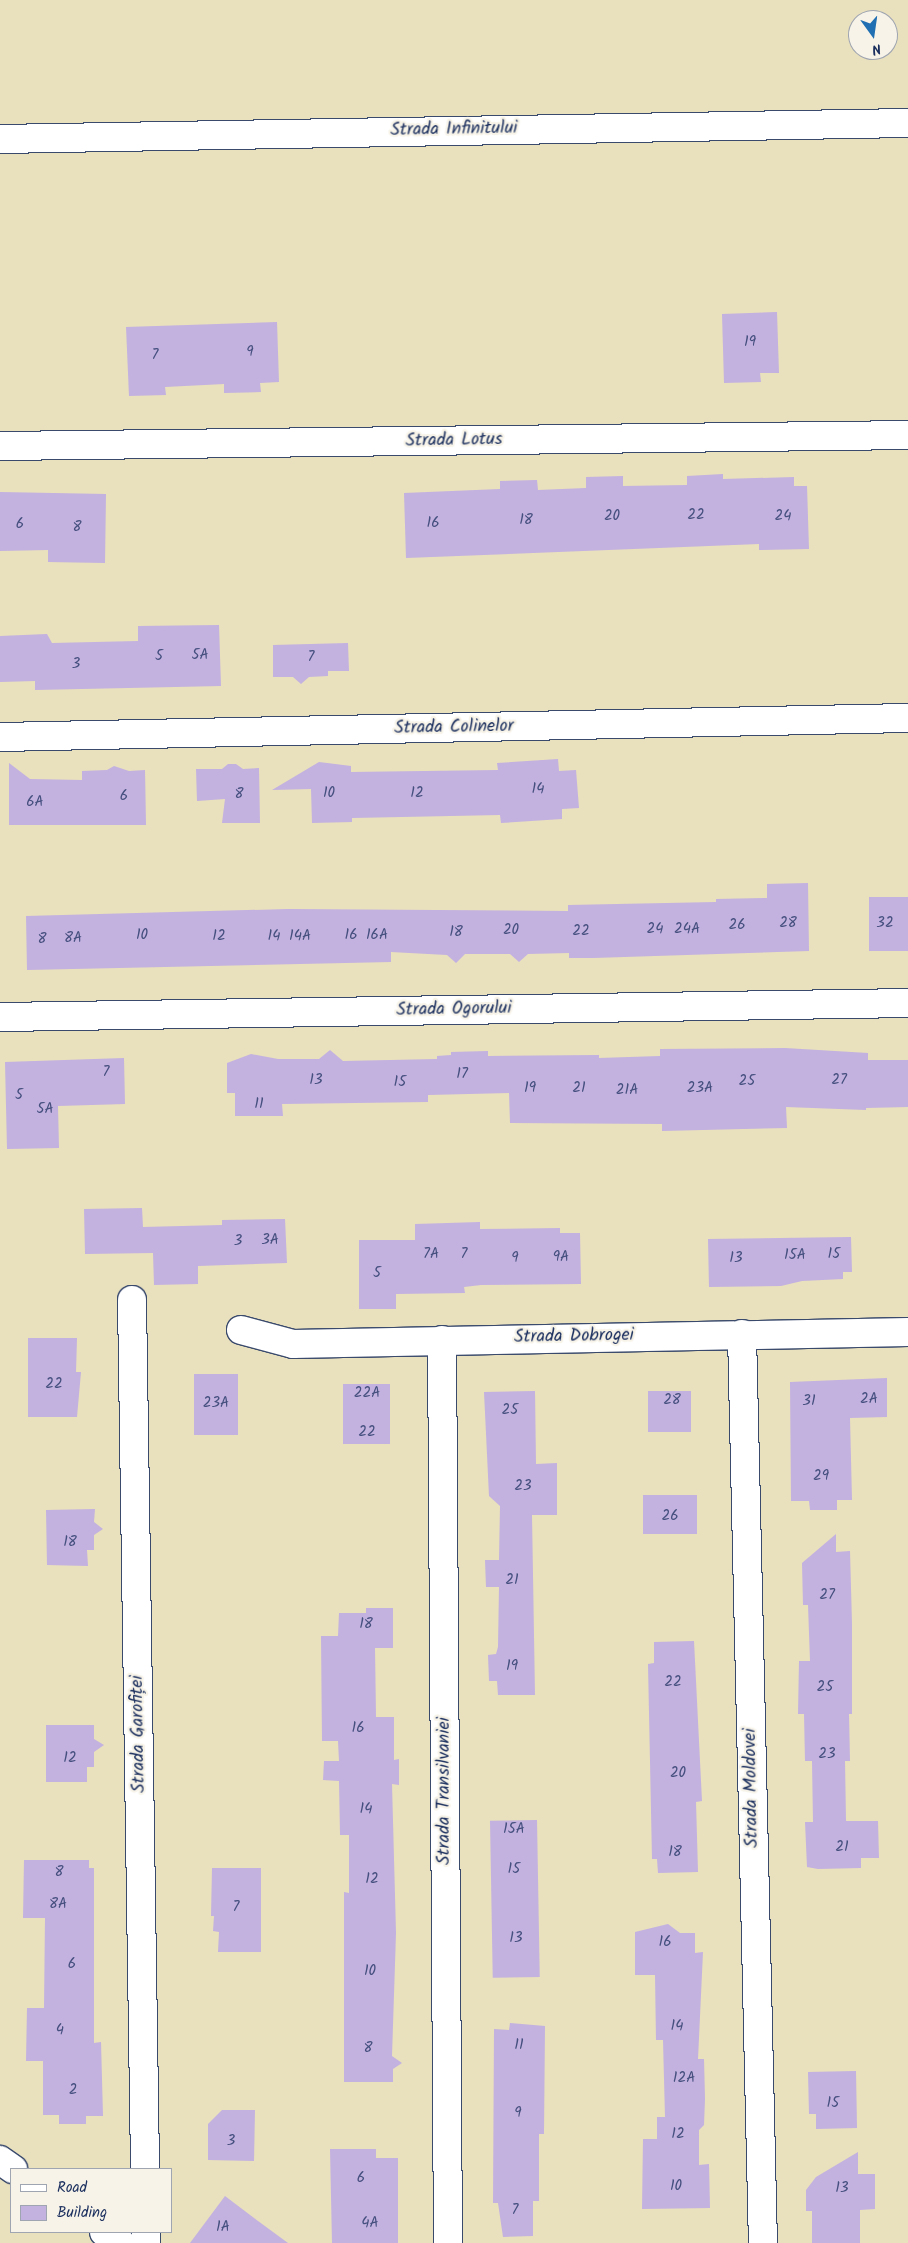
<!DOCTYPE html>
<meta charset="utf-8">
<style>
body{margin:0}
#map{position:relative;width:908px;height:2243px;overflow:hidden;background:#e9e0bd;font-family:Kalam,sans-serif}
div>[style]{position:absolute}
.building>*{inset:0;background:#c3b1e0;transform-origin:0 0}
.roads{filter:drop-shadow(1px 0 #3a4a6c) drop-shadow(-1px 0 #3a4a6c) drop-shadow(0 1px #3a4a6c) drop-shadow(0 -1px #3a4a6c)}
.minor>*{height:28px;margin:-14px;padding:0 14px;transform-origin:14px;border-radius:14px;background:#fff}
span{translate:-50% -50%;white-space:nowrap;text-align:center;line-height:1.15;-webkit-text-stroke:4.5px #f7f3e8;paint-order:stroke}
.number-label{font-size:15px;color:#45507e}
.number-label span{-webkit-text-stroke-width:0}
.street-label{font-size:18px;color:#1b2f5e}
.legend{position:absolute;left:10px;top:2168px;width:162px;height:65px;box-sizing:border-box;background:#f7f3e8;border:1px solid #9fa5b1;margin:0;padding:6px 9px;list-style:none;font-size:15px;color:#1b2f5e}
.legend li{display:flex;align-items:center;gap:10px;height:25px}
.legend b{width:25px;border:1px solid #9fa5b1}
.north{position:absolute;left:848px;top:10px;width:50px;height:50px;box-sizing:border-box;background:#f7f3e8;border:1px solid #9fa5b1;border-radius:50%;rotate:166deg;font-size:14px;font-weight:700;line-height:20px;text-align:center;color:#1b2f5e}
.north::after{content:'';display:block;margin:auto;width:18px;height:22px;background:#1f6fb2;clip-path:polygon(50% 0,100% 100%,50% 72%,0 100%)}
</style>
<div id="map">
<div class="building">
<i style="clip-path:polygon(777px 312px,779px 373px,760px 373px,761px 382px,724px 383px,722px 314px)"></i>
<i style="clip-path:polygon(277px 322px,279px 382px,260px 383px,261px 392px,224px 393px,224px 384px,165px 387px,166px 395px,129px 396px,126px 327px)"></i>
<i style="clip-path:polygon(723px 474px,723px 479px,794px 477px,794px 486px,807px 486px,809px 549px,759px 550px,759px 544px,406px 558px,404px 493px,500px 489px,500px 481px,537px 480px,538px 490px,586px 488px,586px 477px,623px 476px,623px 486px,687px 485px,687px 476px)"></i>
<i style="clip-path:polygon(0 492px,106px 494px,105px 563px,48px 562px,48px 550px,0 551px)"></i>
<i style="clip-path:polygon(219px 625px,221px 686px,35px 690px,35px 681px,0 682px,0 636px,47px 634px,52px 643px,138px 641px,138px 626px)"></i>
<i style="clip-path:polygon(348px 643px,349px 671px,328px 671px,328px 676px,309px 677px,301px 684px,293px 677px,273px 677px,273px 645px)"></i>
<i style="clip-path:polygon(558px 759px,559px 771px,576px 770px,579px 808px,562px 809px,562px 819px,501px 823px,500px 815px,352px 818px,352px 822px,312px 823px,311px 789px,272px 790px,319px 762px,351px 766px,351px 772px,498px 770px,497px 763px)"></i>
<i style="clip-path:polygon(9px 763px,30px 779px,82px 780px,82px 771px,107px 770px,114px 766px,129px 771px,145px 770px,146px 825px,9px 825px)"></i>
<i style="clip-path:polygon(228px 764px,236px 764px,243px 769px,259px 768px,260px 823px,222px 823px,225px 799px,197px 801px,196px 769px,222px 769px)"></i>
<i style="clip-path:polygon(808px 883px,809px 951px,593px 958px,569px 958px,569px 953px,528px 954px,519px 962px,510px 954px,465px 954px,456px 963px,447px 955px,391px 952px,391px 962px,27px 970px,26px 916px,288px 909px,568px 911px,568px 905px,716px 902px,716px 899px,767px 898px,767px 884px)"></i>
<i style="left:908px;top:897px;width:54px;height:39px;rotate:90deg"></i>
<i style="clip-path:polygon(785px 1048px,868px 1053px,868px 1060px,908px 1060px,908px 1107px,866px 1108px,866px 1110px,786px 1107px,787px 1128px,662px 1131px,662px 1124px,510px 1123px,509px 1093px,428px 1095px,428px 1102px,282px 1104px,283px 1116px,235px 1116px,235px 1093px,227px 1093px,227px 1063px,251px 1054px,278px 1059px,319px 1059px,330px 1050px,343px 1061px,437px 1059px,437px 1056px,451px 1055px,451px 1052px,488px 1051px,488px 1056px,599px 1055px,599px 1058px,660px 1056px,660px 1049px)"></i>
<i style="clip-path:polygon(124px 1058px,125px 1104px,58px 1106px,59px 1148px,7px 1149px,5px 1062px)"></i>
<i style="clip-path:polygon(142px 1208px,143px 1227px,222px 1225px,222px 1220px,285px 1219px,287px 1263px,198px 1266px,198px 1284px,154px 1285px,153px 1253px,85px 1254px,84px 1209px)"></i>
<i style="clip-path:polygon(480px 1222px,480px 1229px,560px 1228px,560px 1233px,580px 1233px,581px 1284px,481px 1285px,464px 1287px,465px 1293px,396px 1294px,396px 1309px,359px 1309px,359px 1240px,415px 1240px,415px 1224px)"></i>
<i style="clip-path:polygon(851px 1237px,852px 1272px,843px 1272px,843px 1279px,802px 1281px,781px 1286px,709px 1287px,708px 1239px)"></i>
<i style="clip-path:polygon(28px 1338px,77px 1338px,76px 1372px,81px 1372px,77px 1417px,28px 1417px)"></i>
<i style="left:194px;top:1374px;width:44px;height:61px"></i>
<i style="clip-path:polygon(887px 1378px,887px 1417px,850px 1418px,852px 1500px,837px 1500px,837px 1510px,810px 1510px,809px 1501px,791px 1501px,790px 1382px)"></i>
<i style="left:343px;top:1384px;width:47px;height:60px"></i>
<i style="clip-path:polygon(535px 1391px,536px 1464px,557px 1463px,557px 1515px,532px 1515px,535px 1695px,498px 1695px,497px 1681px,489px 1681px,488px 1655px,496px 1654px,498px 1647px,499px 1587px,486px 1587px,485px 1560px,499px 1560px,500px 1506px,489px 1496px,484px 1392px)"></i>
<i style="left:648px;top:1391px;width:43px;height:41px"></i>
<i style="left:697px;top:1495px;width:39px;height:54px;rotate:90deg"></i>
<i style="clip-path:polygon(95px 1509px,94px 1522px,103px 1529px,94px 1535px,94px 1550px,87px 1550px,88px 1566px,47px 1565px,46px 1510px)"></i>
<i style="clip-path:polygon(836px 1534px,836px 1552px,850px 1551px,852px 1624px,852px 1714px,849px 1714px,850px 1761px,845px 1761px,846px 1821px,878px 1821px,879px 1858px,861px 1858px,861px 1868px,818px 1869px,807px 1867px,805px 1822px,813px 1822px,812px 1761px,805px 1761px,804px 1714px,798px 1714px,799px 1661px,810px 1661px,808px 1605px,803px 1605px,802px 1563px)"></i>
<i style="clip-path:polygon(366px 1608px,393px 1608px,393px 1648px,375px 1648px,376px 1717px,394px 1717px,394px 1760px,399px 1759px,399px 1785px,392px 1784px,396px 1933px,392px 2056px,402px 2063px,393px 2069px,393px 2082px,344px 2082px,344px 1892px,349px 1893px,349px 1835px,340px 1835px,339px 1781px,323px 1780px,324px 1761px,339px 1761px,338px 1741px,322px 1741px,321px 1636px,338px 1636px,339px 1613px,366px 1613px)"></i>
<i style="clip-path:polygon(694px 1641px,702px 1801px,696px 1802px,698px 1872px,658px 1873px,657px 1859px,652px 1859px,648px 1664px,654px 1663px,654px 1642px)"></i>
<i style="clip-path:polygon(46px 1725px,94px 1725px,94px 1739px,104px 1745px,94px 1752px,94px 1767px,87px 1767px,87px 1782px,46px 1782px)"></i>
<i style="left:537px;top:1820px;width:157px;height:47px;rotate:89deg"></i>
<i style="clip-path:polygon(24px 1860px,89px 1860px,89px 1868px,94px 1868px,94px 2043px,101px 2042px,103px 2116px,86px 2116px,86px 2124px,59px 2124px,59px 2115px,43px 2115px,43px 2061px,26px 2061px,27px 2008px,44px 2008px,45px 1918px,23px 1918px)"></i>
<i style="clip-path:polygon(212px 1868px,261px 1868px,261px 1952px,218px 1952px,219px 1932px,213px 1931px,214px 1916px,211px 1916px)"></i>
<i style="clip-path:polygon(668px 1924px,680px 1933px,695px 1933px,695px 1953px,703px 1952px,698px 2059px,704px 2059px,705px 2099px,704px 2125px,699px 2130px,699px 2165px,709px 2164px,710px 2208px,642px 2209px,643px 2139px,657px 2139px,657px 2117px,665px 2117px,663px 2040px,656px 2040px,655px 1975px,635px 1975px,635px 1932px)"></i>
<i style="clip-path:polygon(510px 2023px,545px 2026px,544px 2134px,539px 2134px,539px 2201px,533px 2201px,533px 2236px,503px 2237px,498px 2203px,493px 2203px,494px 2029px,509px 2030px)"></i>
<i style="clip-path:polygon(856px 2071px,857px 2128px,816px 2129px,816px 2114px,809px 2114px,808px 2072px)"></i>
<i style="clip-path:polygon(222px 2110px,255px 2110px,254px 2161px,208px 2160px,208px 2124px)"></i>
<i style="clip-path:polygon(330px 2149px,376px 2149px,376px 2158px,398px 2158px,398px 2243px,332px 2243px)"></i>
<i style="clip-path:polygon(858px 2152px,858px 2174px,875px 2174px,875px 2209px,860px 2210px,860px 2243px,812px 2243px,812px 2211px,806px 2211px,806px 2190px,816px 2177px)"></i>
<i style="clip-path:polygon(225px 2196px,258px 2221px,288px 2243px,190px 2243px)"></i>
</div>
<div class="roads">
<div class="minor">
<i style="left:0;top:139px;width:908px;rotate:-1.01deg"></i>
<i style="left:0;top:446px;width:908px;rotate:-0.69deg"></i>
<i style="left:0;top:737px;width:908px;rotate:-1.2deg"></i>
<i style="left:0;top:1017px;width:908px;rotate:-0.88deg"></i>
<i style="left:132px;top:1300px;width:869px;rotate:89.14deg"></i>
<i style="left:241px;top:1330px;width:54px;rotate:15.1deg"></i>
<i style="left:293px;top:1344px;width:615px;rotate:-1.12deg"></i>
<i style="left:742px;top:1334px;width:909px;rotate:88.68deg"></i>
<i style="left:442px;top:1340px;width:903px;rotate:89.62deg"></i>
<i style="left:0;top:2160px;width:16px;rotate:35deg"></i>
<i style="left:104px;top:2232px;width:20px;rotate:33deg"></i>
<i style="left:146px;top:2232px;width:11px;rotate:90deg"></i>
</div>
</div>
<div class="number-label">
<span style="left:750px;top:343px">19</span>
<span style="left:250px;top:353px">9</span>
<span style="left:155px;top:356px">7</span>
<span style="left:696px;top:516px">22</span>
<span style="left:612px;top:517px">20</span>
<span style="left:783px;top:517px">24</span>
<span style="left:526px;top:521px">18</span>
<span style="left:433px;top:524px">16</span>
<span style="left:20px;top:525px">6</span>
<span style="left:77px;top:528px">8</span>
<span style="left:200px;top:656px">5A</span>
<span style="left:159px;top:657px">5</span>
<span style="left:311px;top:658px">7</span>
<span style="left:76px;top:665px">3</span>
<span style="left:538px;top:790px">14</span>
<span style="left:329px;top:794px">10</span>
<span style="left:417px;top:794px">12</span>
<span style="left:239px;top:795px">8</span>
<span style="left:124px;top:797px">6</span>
<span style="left:35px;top:803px">6A</span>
<span style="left:788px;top:924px">28</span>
<span style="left:885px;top:924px">32</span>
<span style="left:737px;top:926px">26</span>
<span style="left:655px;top:930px">24</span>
<span style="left:687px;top:930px">24A</span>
<span style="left:511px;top:931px">20</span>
<span style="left:581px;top:932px">22</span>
<span style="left:456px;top:933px">18</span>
<span style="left:142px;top:936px">10</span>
<span style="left:351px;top:936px">16</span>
<span style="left:377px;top:936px">16A</span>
<span style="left:219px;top:937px">12</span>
<span style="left:274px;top:937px">14</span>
<span style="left:300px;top:937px">14A</span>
<span style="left:73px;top:939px">8A</span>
<span style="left:42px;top:940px">8</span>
<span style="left:106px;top:1073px">7</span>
<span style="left:462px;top:1075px">17</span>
<span style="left:316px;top:1081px">13</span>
<span style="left:839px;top:1081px">27</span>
<span style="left:747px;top:1082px">25</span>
<span style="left:400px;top:1083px">15</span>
<span style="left:530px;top:1089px">19</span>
<span style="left:579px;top:1089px">21</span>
<span style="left:700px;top:1089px">23A</span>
<span style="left:627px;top:1091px">21A</span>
<span style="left:19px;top:1096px">5</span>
<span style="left:259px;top:1105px">11</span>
<span style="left:45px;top:1110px">5A</span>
<span style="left:270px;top:1241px">3A</span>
<span style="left:238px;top:1242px">3</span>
<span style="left:431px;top:1255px">7A</span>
<span style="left:464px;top:1255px">7</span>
<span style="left:834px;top:1255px">15</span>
<span style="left:795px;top:1256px">15A</span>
<span style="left:561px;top:1258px">9A</span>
<span style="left:515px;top:1259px">9</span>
<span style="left:736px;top:1259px">13</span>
<span style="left:377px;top:1274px">5</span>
<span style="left:54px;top:1385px">22</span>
<span style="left:367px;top:1394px">22A</span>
<span style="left:869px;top:1400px">2A</span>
<span style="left:672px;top:1401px">28</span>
<span style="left:809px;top:1402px">31</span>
<span style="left:216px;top:1404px">23A</span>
<span style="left:510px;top:1411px">25</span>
<span style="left:367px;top:1433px">22</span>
<span style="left:821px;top:1477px">29</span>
<span style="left:523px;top:1487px">23</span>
<span style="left:670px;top:1517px">26</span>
<span style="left:70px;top:1543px">18</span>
<span style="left:512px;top:1581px">21</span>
<span style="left:827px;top:1596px">27</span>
<span style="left:366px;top:1625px">18</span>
<span style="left:512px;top:1667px">19</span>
<span style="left:673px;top:1683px">22</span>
<span style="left:825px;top:1688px">25</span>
<span style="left:358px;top:1729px">16</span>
<span style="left:827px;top:1755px">23</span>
<span style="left:70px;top:1759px">12</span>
<span style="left:678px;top:1774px">20</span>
<span style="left:366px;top:1810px">14</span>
<span style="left:514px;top:1830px">15A</span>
<span style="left:842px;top:1848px">21</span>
<span style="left:675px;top:1853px">18</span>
<span style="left:514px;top:1870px">15</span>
<span style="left:59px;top:1873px">8</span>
<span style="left:372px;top:1880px">12</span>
<span style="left:58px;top:1905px">8A</span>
<span style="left:236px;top:1908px">7</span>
<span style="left:516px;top:1939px">13</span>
<span style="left:665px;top:1943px">16</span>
<span style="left:72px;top:1965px">6</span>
<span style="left:370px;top:1972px">10</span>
<span style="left:677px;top:2027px">14</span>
<span style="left:60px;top:2031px">4</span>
<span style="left:519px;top:2046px">11</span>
<span style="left:368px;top:2049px">8</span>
<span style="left:684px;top:2079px">12A</span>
<span style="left:73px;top:2091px">2</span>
<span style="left:833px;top:2104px">15</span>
<span style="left:518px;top:2114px">9</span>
<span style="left:678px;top:2135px">12</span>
<span style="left:231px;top:2142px">3</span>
<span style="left:361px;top:2179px">6</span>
<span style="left:676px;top:2187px">10</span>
<span style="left:842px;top:2189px">13</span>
<span style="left:515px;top:2211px">7</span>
<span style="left:370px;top:2224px">4A</span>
<span style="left:223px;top:2228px">1A</span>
</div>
<div class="street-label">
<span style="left:454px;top:130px;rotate:-1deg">Strada Infinitului</span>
<span style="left:454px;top:441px;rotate:-1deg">Strada Lotus</span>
<span style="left:454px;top:728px;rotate:-1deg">Strada Colinelor</span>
<span style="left:454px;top:1010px;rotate:-1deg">Strada Ogorului</span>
<span style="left:574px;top:1337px;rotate:-1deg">Strada Dobrogei</span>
<span style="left:139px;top:1734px;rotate:-91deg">Strada Garofiței</span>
<span style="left:752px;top:1788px;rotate:-91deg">Strada Moldovei</span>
<span style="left:445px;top:1791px;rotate:-90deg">Strada Transilvaniei</span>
</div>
<ul class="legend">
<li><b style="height:6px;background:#fff"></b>Road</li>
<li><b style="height:14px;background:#c3b1e0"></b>Building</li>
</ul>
<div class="north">N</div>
</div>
